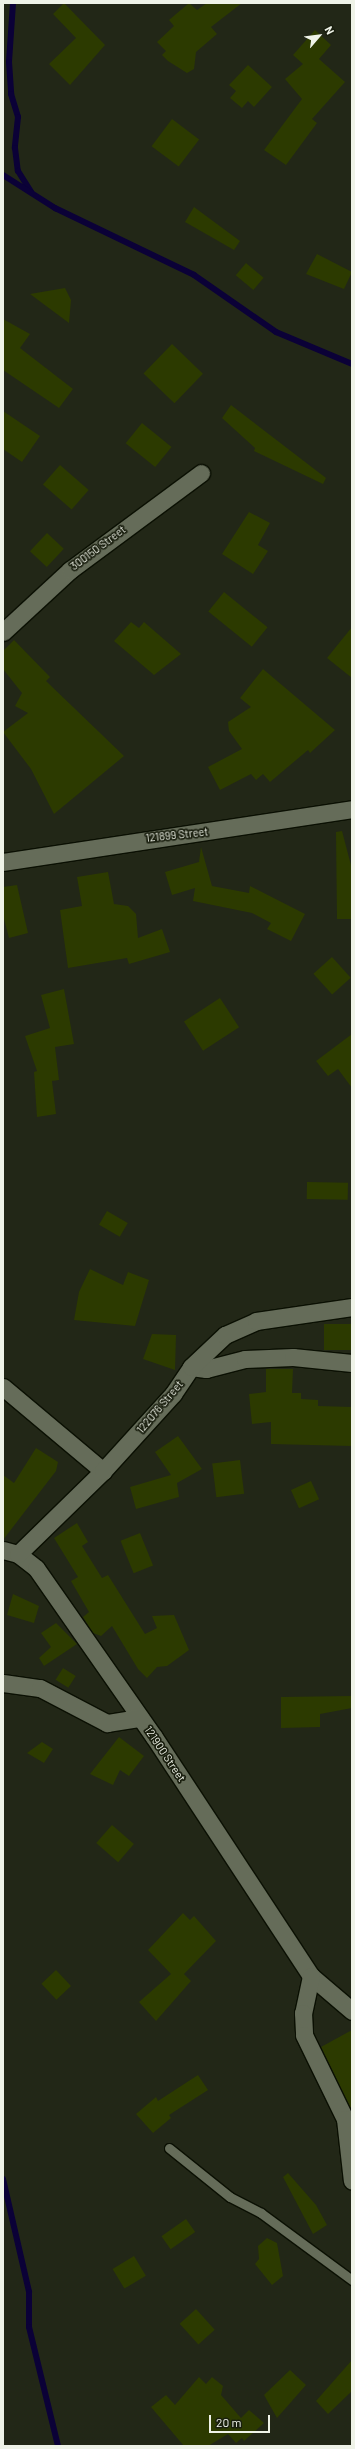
<!DOCTYPE html>
<style>
body{margin:0}
#map{position:relative;width:355px;height:2449px;overflow:hidden;background:#222717;font-family:Barlow,sans-serif}
div>[style]{position:absolute}
.stream>*{height:6px;margin:-3px;padding:0 3px;transform-origin:3px;border-radius:3px;background:#0b0137}
.building>*{inset:0;background:#2c3a00;transform-origin:0 0}
.roads{filter:drop-shadow(1px 0 #0b1003) drop-shadow(-1px 0 #0b1003) drop-shadow(0 1px #0b1003) drop-shadow(0 -1px #0b1003)}
.service>*{height:9px;margin:-4.5px;padding:0 4.5px;transform-origin:4.5px;border-radius:4.5px;background:#656c59}
.minor>*{height:17px;margin:-8.5px;padding:0 8.5px;transform-origin:8.5px;border-radius:8.5px;background:#656c59}
span{translate:-50% -50%;white-space:nowrap;text-align:center;line-height:1.15;-webkit-text-stroke:3.5px #191e0e;paint-order:stroke}
.street-label{font-size:11px;color:#eff3e8}
.frame{position:absolute;inset:0;border:4px solid #eff3e8;pointer-events:none}
.north{position:absolute;left:299px;top:16px;width:40px;height:40px;-webkit-text-stroke:3px #191e0e;paint-order:stroke;rotate:62deg;font-size:11px;font-weight:700;line-height:16px;text-align:center;color:#eff3e8}
.north::after{content:'';display:block;margin:auto;width:14px;height:18px;background:#eff3e8;clip-path:polygon(50% 0,100% 100%,50% 72%,0 100%)}
.scale{position:absolute;left:209px;top:2415px;width:61px;height:18px;box-sizing:border-box;border:2px solid #eff3e8;border-top:0;padding-left:5px;font-size:12px;line-height:14px;white-space:nowrap;color:#eff3e8;-webkit-text-stroke:3px #191e0e;paint-order:stroke}
</style>
<div id="map">
<div class="stream">
<i style="left:13px;top:3px;width:59px;rotate:93.9deg"></i>
<i style="left:9px;top:62px;width:32px;rotate:86deg"></i>
<i style="left:11px;top:94px;width:24px;rotate:73deg"></i>
<i style="left:18px;top:117px;width:31px;rotate:96deg"></i>
<i style="left:15px;top:148px;width:23px;rotate:83deg"></i>
<i style="left:18px;top:171px;width:25px;rotate:58deg"></i>
<i style="left:3px;top:175px;width:62px;rotate:32.4deg"></i>
<i style="left:55px;top:208px;width:154px;rotate:25.7deg"></i>
<i style="left:194px;top:275px;width:100px;rotate:34.8deg"></i>
<i style="left:276px;top:332px;width:82px;rotate:22.8deg"></i>
<i style="left:3px;top:2179px;width:116px;rotate:77deg"></i>
<i style="left:29px;top:2292px;width:35px;rotate:90deg"></i>
<i style="left:29px;top:2327px;width:122px;rotate:76.3deg"></i>
</div>
<div class="building">
<i style="clip-path:polygon(64px 3px,105px 45px,70px 85px,49px 64px,76px 38px,53px 14px)"></i>
<i style="clip-path:polygon(189px 3px,197px 10px,207px 3px,242px 3px,211px 27px,217px 34px,196px 52px,194px 69px,187px 73px,168px 61px,162px 55px,166px 51px,157px 42px,174px 26px,169px 20px)"></i>
<i style="clip-path:polygon(315px 30px,331px 45px,319px 59px,345px 82px,312px 119px,317px 123px,286px 165px,264px 150px,302px 99px,285px 79px,303px 64px,293px 55px)"></i>
<i style="clip-path:polygon(248px 65px,272px 87px,254px 107px,248px 101px,242px 108px,230px 98px,236px 91px,229px 85px)"></i>
<i style="left:172px;top:119px;width:34px;height:34px;rotate:37deg"></i>
<i style="clip-path:polygon(194px 207px,240px 241px,234px 250px,185px 222px)"></i>
<i style="clip-path:polygon(317px 254px,352px 272px,344px 289px,306px 274px)"></i>
<i style="left:246px;top:263px;width:23px;height:16px;rotate:40deg"></i>
<i style="clip-path:polygon(65px 288px,71px 300px,69px 323px,30px 294px)"></i>
<i style="clip-path:polygon(3px 319px,30px 334px,20px 348px,73px 389px,59px 408px,3px 370px)"></i>
<i style="left:172px;top:344px;width:43px;height:41px;rotate:44deg"></i>
<i style="clip-path:polygon(231px 405px,326px 478px,323px 484px,254px 451px,255px 448px,222px 418px)"></i>
<i style="clip-path:polygon(3px 411px,40px 436px,22px 462px,3px 449px)"></i>
<i style="left:142px;top:423px;width:38px;height:26px;rotate:39deg"></i>
<i style="left:60px;top:465px;width:38px;height:26px;rotate:41deg"></i>
<i style="clip-path:polygon(249px 512px,270px 523px,258px 545px,268px 551px,253px 574px,222px 554px)"></i>
<i style="left:47px;top:533px;width:23px;height:25px;rotate:43deg"></i>
<i style="left:224px;top:592px;width:56px;height:25px;rotate:39deg"></i>
<i style="clip-path:polygon(131px 622px,139px 628px,144px 622px,181px 654px,154px 675px,114px 641px)"></i>
<i style="clip-path:polygon(352px 627px,352px 678px,327px 658px)"></i>
<i style="clip-path:polygon(14px 640px,50px 677px,46px 681px,124px 756px,54px 814px,31px 769px,3px 732px,28px 713px,15px 706px,22px 693px,3px 669px,3px 651px)"></i>
<i style="clip-path:polygon(263px 669px,335px 730px,310px 753px,308px 750px,270px 782px,263px 774px,256px 780px,251px 774px,220px 790px,208px 767px,242px 749px,229px 731px,228px 722px,251px 707px,240px 698px)"></i>
<i style="clip-path:polygon(342px 831px,352px 869px,352px 919px,337px 919px,336px 832px)"></i>
<i style="clip-path:polygon(201px 847px,212px 886px,249px 893px,250px 886px,305px 914px,291px 941px,267px 929px,271px 923px,252px 913px,193px 901px,195px 888px,172px 895px,165px 872px,199px 862px)"></i>
<i style="clip-path:polygon(108px 872px,114px 904px,128px 906px,136px 914px,138px 938px,162px 929px,170px 952px,129px 964px,127px 958px,68px 968px,60px 910px,82px 906px,77px 877px)"></i>
<i style="clip-path:polygon(17px 885px,28px 933px,9px 938px,3px 915px,3px 887px)"></i>
<i style="left:332px;top:957px;width:28px;height:25px;rotate:48deg"></i>
<i style="clip-path:polygon(64px 989px,74px 1044px,55px 1047px,59px 1080px,52px 1081px,56px 1114px,37px 1117px,34px 1072px,37px 1071px,25px 1036px,50px 1028px,41px 995px)"></i>
<i style="left:220px;top:998px;width:35px;height:43px;rotate:57deg"></i>
<i style="clip-path:polygon(352px 1034px,352px 1088px,338px 1069px,328px 1076px,316px 1061px)"></i>
<i style="left:307px;top:1182px;width:41px;height:17px;rotate:1deg"></i>
<i style="left:107px;top:1211px;width:24px;height:16px;rotate:30deg"></i>
<i style="clip-path:polygon(90px 1269px,123px 1285px,128px 1272px,149px 1280px,135px 1326px,74px 1320px,79px 1292px)"></i>
<i style="left:324px;top:1324px;width:28px;height:26px"></i>
<i style="clip-path:polygon(152px 1334px,176px 1335px,175px 1370px,143px 1359px)"></i>
<i style="clip-path:polygon(266px 1369px,293px 1369px,292px 1393px,301px 1393px,301px 1399px,318px 1400px,318px 1406px,352px 1407px,352px 1446px,271px 1444px,271px 1422px,252px 1424px,249px 1394px,266px 1392px)"></i>
<i style="clip-path:polygon(178px 1436px,202px 1469px,177px 1483px,179px 1497px,136px 1509px,130px 1487px,171px 1475px,155px 1452px)"></i>
<i style="clip-path:polygon(36px 1448px,58px 1462px,56px 1471px,3px 1540px,3px 1475px,14px 1483px)"></i>
<i style="left:240px;top:1460px;width:34px;height:28px;rotate:83deg"></i>
<i style="left:311px;top:1481px;width:20px;height:22px;rotate:66deg"></i>
<i style="clip-path:polygon(77px 1523px,88px 1542px,82px 1546px,102px 1578px,108px 1575px,145px 1634px,157px 1628px,152px 1616px,174px 1615px,189px 1650px,167px 1666px,157px 1667px,147px 1678px,138px 1669px,112px 1626px,101px 1636px,93px 1633px,83px 1617px,89px 1612px,71px 1581px,78px 1577px,54px 1538px)"></i>
<i style="left:140px;top:1533px;width:35px;height:21px;rotate:68deg"></i>
<i style="clip-path:polygon(13px 1594px,39px 1606px,34px 1623px,7px 1615px)"></i>
<i style="clip-path:polygon(56px 1623px,77px 1644px,44px 1666px,39px 1658px,51px 1647px,41px 1633px)"></i>
<i style="left:63px;top:1668px;width:15px;height:14px;rotate:32deg"></i>
<i style="clip-path:polygon(352px 1696px,352px 1708px,320px 1714px,320px 1727px,281px 1728px,281px 1697px)"></i>
<i style="clip-path:polygon(119px 1737px,144px 1756px,129px 1776px,120px 1770px,113px 1785px,90px 1774px)"></i>
<i style="clip-path:polygon(42px 1742px,53px 1749px,44px 1763px,27px 1753px)"></i>
<i style="left:112px;top:1825px;width:29px;height:24px;rotate:41deg"></i>
<i style="clip-path:polygon(183px 1913px,190px 1920px,194px 1916px,216px 1941px,184px 1974px,191px 1981px,156px 2021px,139px 2002px,171px 1974px,148px 1950px)"></i>
<i style="left:56px;top:1970px;width:22px;height:20px;rotate:47deg"></i>
<i style="clip-path:polygon(352px 2030px,352px 2111px,321px 2047px)"></i>
<i style="clip-path:polygon(198px 2075px,208px 2090px,169px 2115px,171px 2118px,153px 2133px,136px 2114px,156px 2097px,158px 2101px)"></i>
<i style="clip-path:polygon(288px 2173px,316px 2205px,327px 2225px,313px 2234px,283px 2177px)"></i>
<i style="left:186px;top:2219px;width:16px;height:30px;rotate:55deg"></i>
<i style="clip-path:polygon(267px 2238px,277px 2243px,283px 2276px,272px 2285px,255px 2264px,259px 2259px,258px 2246px)"></i>
<i style="left:134px;top:2256px;width:23px;height:25px;rotate:59deg"></i>
<i style="left:196px;top:2309px;width:28px;height:22px;rotate:48deg"></i>
<i style="clip-path:polygon(352px 2360px,352px 2391px,328px 2414px,316px 2401px)"></i>
<i style="clip-path:polygon(290px 2370px,306px 2385px,277px 2418px,264px 2395px)"></i>
<i style="clip-path:polygon(199px 2377px,206px 2384px,212px 2377px,223px 2386px,221px 2395px,241px 2418px,249px 2410px,264px 2423px,244px 2441px,242px 2438px,236px 2443px,228px 2434px,208px 2446px,184px 2446px,151px 2407px,166px 2395px,175px 2405px)"></i>
</div>
<div class="roads">
<div class="service">
<i style="left:169px;top:2148px;width:78px;rotate:38.8deg"></i>
<i style="left:230px;top:2197px;width:35px;rotate:27deg"></i>
<i style="left:261px;top:2213px;width:113px;rotate:36.4deg"></i>
</div>
<div class="minor">
<i style="left:3px;top:632px;width:91px;rotate:-42.8deg"></i>
<i style="left:70px;top:570px;width:163px;rotate:-36.5deg"></i>
<i style="left:3px;top:862px;width:353px;rotate:-8.6deg"></i>
<i style="left:191px;top:1367px;width:15px;rotate:8deg"></i>
<i style="left:206px;top:1369px;width:40px;rotate:-14.4deg"></i>
<i style="left:245px;top:1359px;width:48px;rotate:-2.4deg"></i>
<i style="left:293px;top:1357px;width:59px;rotate:5.8deg"></i>
<i style="left:3px;top:1387px;width:131px;rotate:40deg"></i>
<i style="left:3px;top:1550px;width:16px;rotate:15deg"></i>
<i style="left:18px;top:1554px;width:23px;rotate:38deg"></i>
<i style="left:36px;top:1568px;width:206px;rotate:55.1deg"></i>
<i style="left:154px;top:1737px;width:286px;rotate:56.7deg"></i>
<i style="left:311px;top:1976px;width:54px;rotate:40.5deg"></i>
<i style="left:18px;top:1554px;width:119px;rotate:-44.3deg"></i>
<i style="left:103px;top:1471px;width:104px;rotate:-47.7deg"></i>
<i style="left:173px;top:1394px;width:32px;rotate:-56deg"></i>
<i style="left:191px;top:1367px;width:47px;rotate:-43.3deg"></i>
<i style="left:225px;top:1335px;width:34px;rotate:-24deg"></i>
<i style="left:256px;top:1321px;width:97px;rotate:-8.3deg"></i>
<i style="left:3px;top:1683px;width:37px;rotate:8deg"></i>
<i style="left:40px;top:1688px;width:76px;rotate:27.6deg"></i>
<i style="left:107px;top:1723px;width:33px;rotate:-9deg"></i>
<i style="left:311px;top:1976px;width:38px;rotate:102deg"></i>
<i style="left:303px;top:2013px;width:22px;rotate:87deg"></i>
<i style="left:304px;top:2035px;width:93px;rotate:64deg"></i>
<i style="left:345px;top:2119px;width:62px;rotate:83.6deg"></i>
</div>
</div>
<div class="street-label">
<span style="left:98px;top:548px;rotate:-37deg">300150 Street</span>
<span style="left:177px;top:835px;rotate:-6deg">121899 Street</span>
<span style="left:160px;top:1407px;rotate:-50deg">122076 Street</span>
<span style="left:165px;top:1754px;rotate:56deg">121900 Street</span>
</div>
<div class="frame"></div>
<div class="north">N</div>
<div class="scale">20 m</div>
</div>
